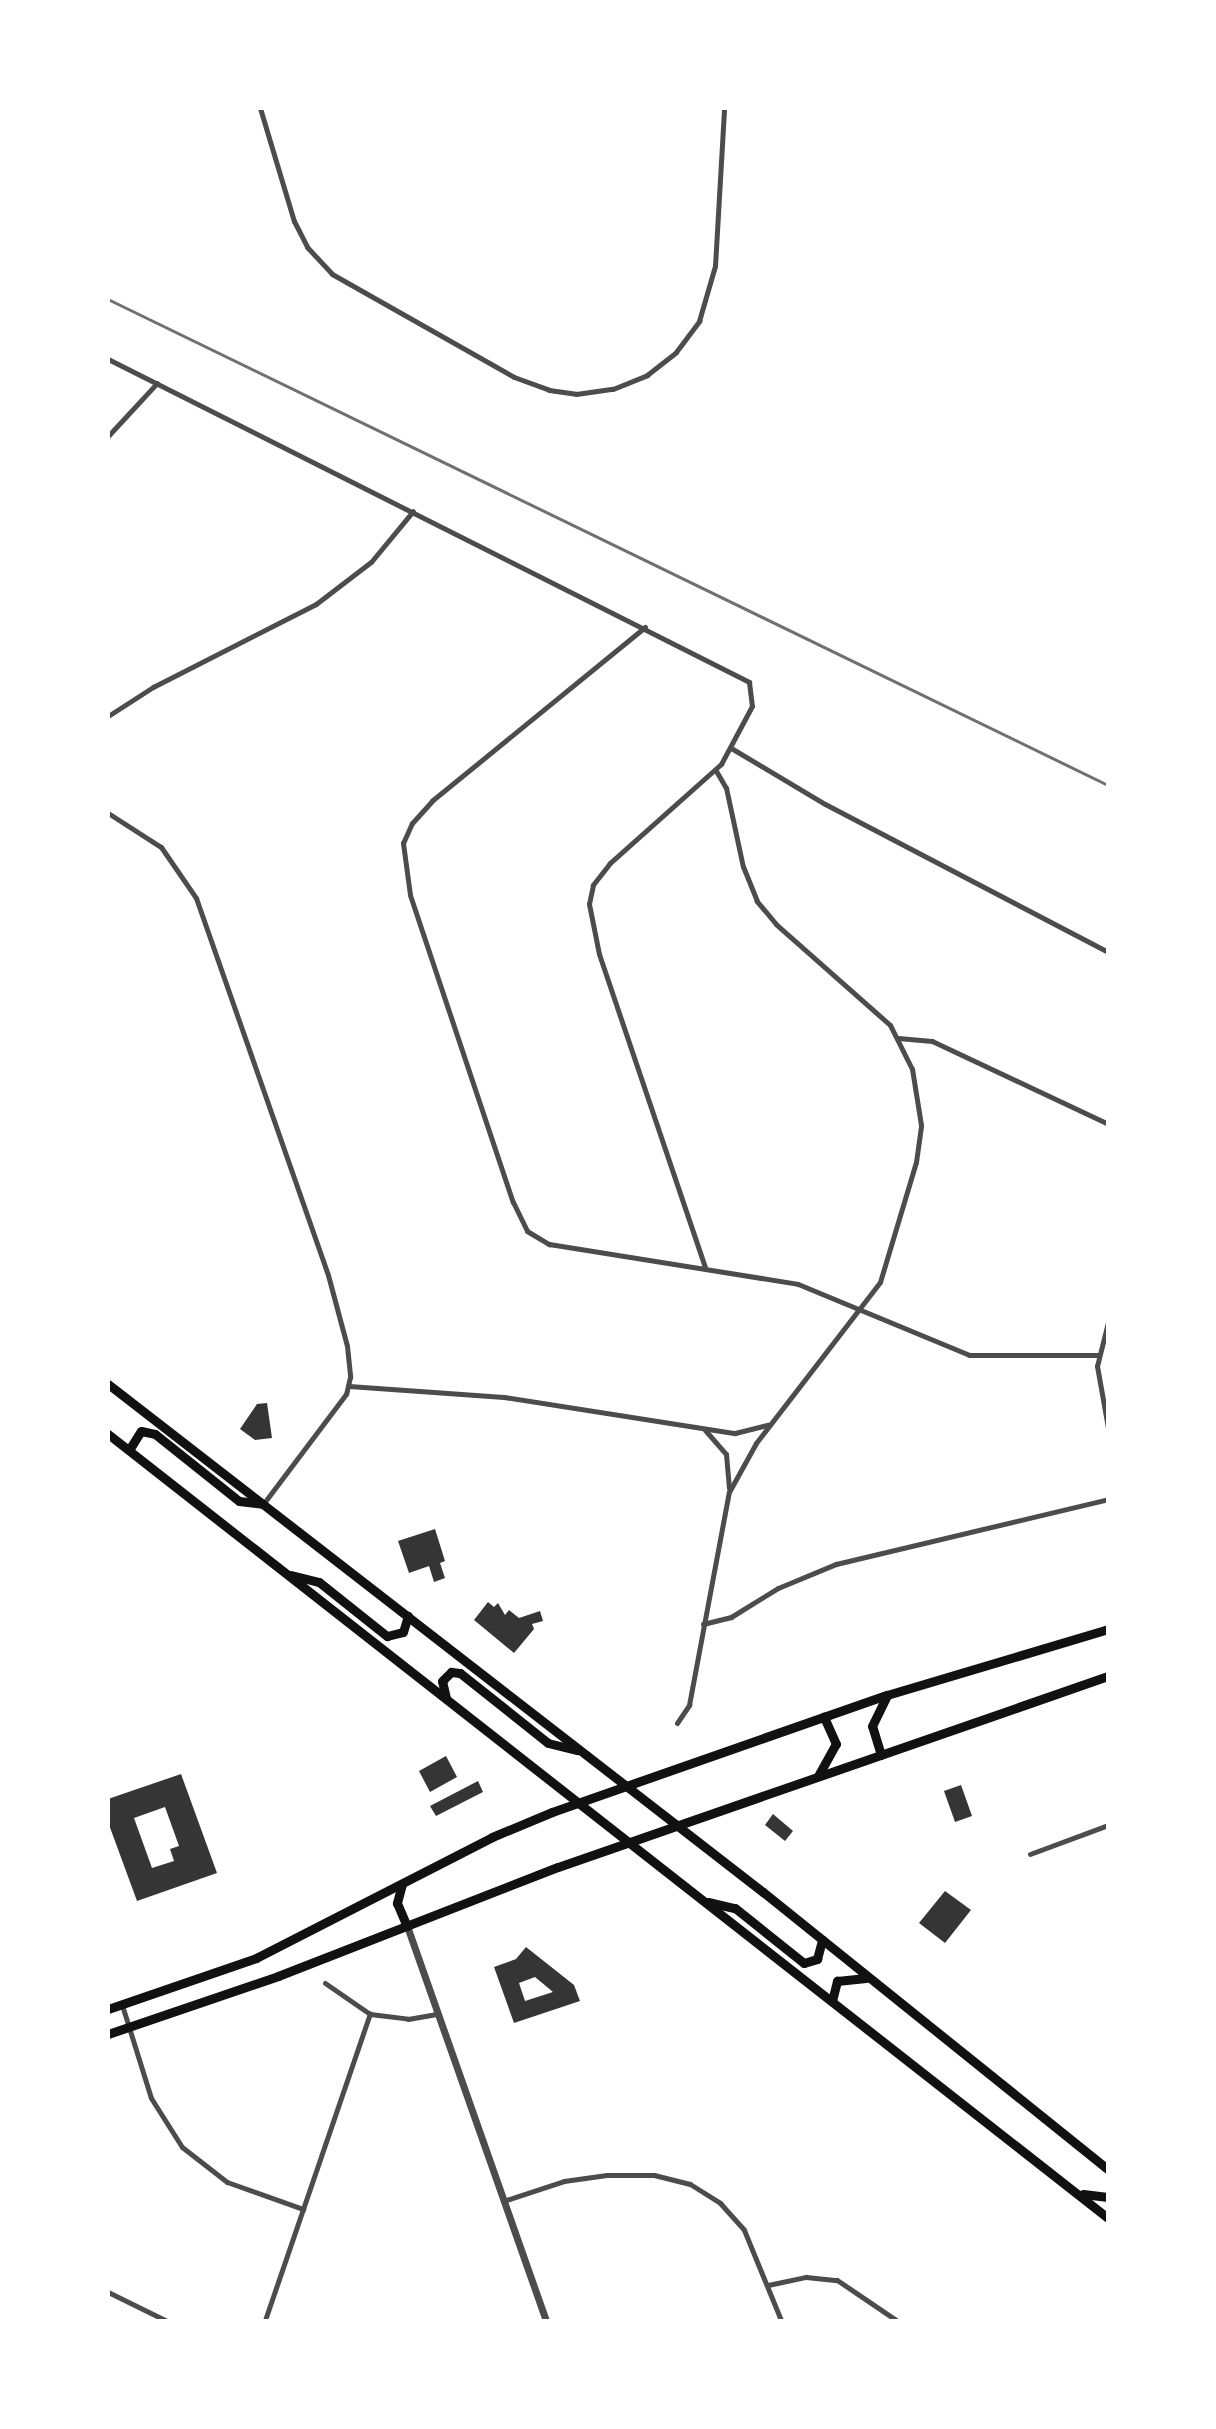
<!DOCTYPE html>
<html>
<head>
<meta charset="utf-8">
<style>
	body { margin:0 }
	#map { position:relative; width:1216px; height:2429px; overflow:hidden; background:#fff; font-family:"Fira Sans Condensed",sans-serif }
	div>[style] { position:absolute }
	.building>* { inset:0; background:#353535 }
	.minor>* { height:5px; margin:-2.5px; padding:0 2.5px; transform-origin:2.5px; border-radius:2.5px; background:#4c4c4c }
	.tertiary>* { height:7px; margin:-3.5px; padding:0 3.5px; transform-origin:3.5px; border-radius:3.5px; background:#4c4c4c }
	.primary>* { height:9px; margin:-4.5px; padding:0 4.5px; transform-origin:4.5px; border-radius:4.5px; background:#111 }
	.trunk>* { height:9px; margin:-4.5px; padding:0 4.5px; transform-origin:4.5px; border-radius:4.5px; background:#111 }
	.rail>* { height:2.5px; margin:-1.25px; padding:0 1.25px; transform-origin:1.25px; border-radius:1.25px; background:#707070 }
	span { translate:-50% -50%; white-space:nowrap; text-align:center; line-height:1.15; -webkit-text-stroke:6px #fff; paint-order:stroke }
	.frame { position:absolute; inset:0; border:110px solid #fff; pointer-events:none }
</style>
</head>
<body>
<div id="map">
	<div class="building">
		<i style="clip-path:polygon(267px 1403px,272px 1438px,255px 1440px,240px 1429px,257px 1404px)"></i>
		<i style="clip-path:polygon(435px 1529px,445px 1561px,440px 1563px,445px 1578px,434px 1582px,429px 1566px,409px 1573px,398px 1541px)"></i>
		<i style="clip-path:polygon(488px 1602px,494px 1607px,498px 1603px,505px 1615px,509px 1610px,519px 1618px,540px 1611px,543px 1621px,532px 1624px,534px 1629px,514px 1653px,474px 1620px)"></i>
		<i style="clip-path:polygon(446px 1756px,457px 1777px,430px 1792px,419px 1771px)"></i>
		<i style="clip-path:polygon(evenodd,181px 1774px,217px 1873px,137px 1901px,108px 1822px,108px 1799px,181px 1774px,165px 1807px,179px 1846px,170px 1849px,174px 1861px,152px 1868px,134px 1818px,165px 1807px)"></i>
		<i style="clip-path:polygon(478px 1781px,483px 1792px,436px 1816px,430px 1806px)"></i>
		<i style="clip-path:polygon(961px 1785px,972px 1816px,955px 1822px,944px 1791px)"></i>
		<i style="clip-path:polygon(773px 1814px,793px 1831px,785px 1841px,765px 1825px)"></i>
		<i style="clip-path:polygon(945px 1891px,971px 1910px,945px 1943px,919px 1923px)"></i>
		<i style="clip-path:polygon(evenodd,526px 1947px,574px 1985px,580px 2001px,514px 2023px,494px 1967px,516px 1959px,526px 1947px,535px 1977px,553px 1992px,525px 2001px,519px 1983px,535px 1977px)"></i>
	</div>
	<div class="minor">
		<i style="left:260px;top:108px;width:118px;rotate:73.3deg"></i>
		<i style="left:294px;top:221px;width:29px;rotate:63deg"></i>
		<i style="left:307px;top:247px;width:37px;rotate:47deg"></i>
		<i style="left:332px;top:274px;width:209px;rotate:29.5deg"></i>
		<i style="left:514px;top:377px;width:37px;rotate:20deg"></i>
		<i style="left:549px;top:390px;width:27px;rotate:8deg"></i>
		<i style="left:576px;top:394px;width:37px;rotate:-8deg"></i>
		<i style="left:613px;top:389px;width:37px;rotate:-22deg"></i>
		<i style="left:647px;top:375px;width:37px;rotate:-38deg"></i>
		<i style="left:676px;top:352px;width:39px;rotate:-53deg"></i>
		<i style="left:699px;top:321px;width:57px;rotate:-73.8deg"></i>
		<i style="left:715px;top:266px;width:158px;rotate:-86.7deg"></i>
		<i style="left:108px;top:359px;width:718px;rotate:26.74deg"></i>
		<i style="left:749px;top:682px;width:24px;rotate:83deg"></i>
		<i style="left:752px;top:706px;width:66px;rotate:118.1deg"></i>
		<i style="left:721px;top:764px;width:149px;rotate:138.3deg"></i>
		<i style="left:610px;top:863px;width:28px;rotate:128deg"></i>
		<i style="left:593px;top:885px;width:19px;rotate:102deg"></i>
		<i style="left:589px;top:904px;width:51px;rotate:78.7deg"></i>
		<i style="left:599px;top:954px;width:330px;rotate:71.3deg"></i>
		<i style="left:108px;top:436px;width:72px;rotate:-47.2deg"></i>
		<i style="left:645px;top:627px;width:275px;rotate:140.8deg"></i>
		<i style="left:432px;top:801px;width:30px;rotate:132deg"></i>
		<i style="left:412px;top:823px;width:22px;rotate:114deg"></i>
		<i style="left:403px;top:843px;width:52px;rotate:82.3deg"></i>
		<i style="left:410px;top:895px;width:324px;rotate:71.5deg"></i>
		<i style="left:513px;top:1202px;width:32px;rotate:64deg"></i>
		<i style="left:527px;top:1231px;width:26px;rotate:31deg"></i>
		<i style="left:549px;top:1244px;width:252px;rotate:9.1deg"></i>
		<i style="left:798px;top:1284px;width:185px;rotate:22.5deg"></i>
		<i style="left:969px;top:1355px;width:129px"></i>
		<i style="left:108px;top:716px;width:54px;rotate:-32.8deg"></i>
		<i style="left:153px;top:687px;width:183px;rotate:-27deg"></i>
		<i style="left:316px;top:604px;width:69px;rotate:-37.4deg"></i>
		<i style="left:371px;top:562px;width:66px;rotate:-50.5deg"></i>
		<i style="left:731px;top:748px;width:109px;rotate:30.8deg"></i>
		<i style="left:825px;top:804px;width:319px;rotate:27.6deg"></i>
		<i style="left:108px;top:813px;width:63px;rotate:32.7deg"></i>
		<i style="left:161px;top:847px;width:62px;rotate:55.5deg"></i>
		<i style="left:196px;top:898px;width:399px;rotate:70.7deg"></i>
		<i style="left:328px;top:1275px;width:73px;rotate:75deg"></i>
		<i style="left:347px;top:1346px;width:31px;rotate:84deg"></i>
		<i style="left:350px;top:1377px;width:17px;rotate:103deg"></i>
		<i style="left:346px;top:1394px;width:138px;rotate:127deg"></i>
		<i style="left:898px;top:1038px;width:34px;rotate:5deg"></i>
		<i style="left:932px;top:1041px;width:195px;rotate:25.2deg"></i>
		<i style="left:1108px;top:1322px;width:45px;rotate:104deg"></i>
		<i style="left:1097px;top:1366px;width:63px;rotate:79.9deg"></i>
		<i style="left:349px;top:1386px;width:155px;rotate:4.1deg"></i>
		<i style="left:504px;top:1397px;width:234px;rotate:8.9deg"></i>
		<i style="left:735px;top:1433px;width:34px;rotate:-14deg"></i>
		<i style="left:705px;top:1430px;width:32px;rotate:49deg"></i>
		<i style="left:726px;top:1454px;width:34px;rotate:85deg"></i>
		<i style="left:703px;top:1624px;width:29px;rotate:-14deg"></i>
		<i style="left:731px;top:1617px;width:55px;rotate:-31.7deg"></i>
		<i style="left:778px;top:1588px;width:63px;rotate:-22.5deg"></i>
		<i style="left:836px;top:1564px;width:280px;rotate:-13.4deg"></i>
		<i style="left:677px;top:1723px;width:22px;rotate:-56deg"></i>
		<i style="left:689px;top:1705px;width:217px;rotate:-79.4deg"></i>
		<i style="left:729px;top:1492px;width:56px;rotate:-61.1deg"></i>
		<i style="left:756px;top:1443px;width:203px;rotate:-52.4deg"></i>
		<i style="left:880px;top:1282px;width:125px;rotate:-73.3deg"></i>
		<i style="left:916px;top:1162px;width:37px;rotate:-82deg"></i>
		<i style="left:921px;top:1125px;width:57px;rotate:-99.1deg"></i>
		<i style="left:912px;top:1069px;width:49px;rotate:-116.6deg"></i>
		<i style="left:890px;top:1025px;width:152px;rotate:-138.5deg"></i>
		<i style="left:776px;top:924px;width:30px;rotate:-130deg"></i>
		<i style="left:757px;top:901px;width:37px;rotate:-112deg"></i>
		<i style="left:743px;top:867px;width:81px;rotate:-102.1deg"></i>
		<i style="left:726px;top:788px;width:20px;rotate:-120deg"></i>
		<i style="left:1030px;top:1854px;width:83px;rotate:-20.4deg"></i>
		<i style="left:325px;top:1983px;width:55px;rotate:34.6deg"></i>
		<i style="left:370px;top:2014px;width:38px;rotate:7deg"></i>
		<i style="left:408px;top:2019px;width:29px;rotate:-10deg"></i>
		<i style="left:122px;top:2005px;width:97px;rotate:72.7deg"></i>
		<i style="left:151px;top:2098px;width:58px;rotate:57.7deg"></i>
		<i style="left:182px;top:2147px;width:57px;rotate:37.9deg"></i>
		<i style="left:227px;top:2182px;width:81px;rotate:19.6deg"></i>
		<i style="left:503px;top:2201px;width:64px;rotate:-18.2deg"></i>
		<i style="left:564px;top:2181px;width:43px;rotate:-7.9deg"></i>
		<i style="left:607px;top:2175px;width:47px"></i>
		<i style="left:654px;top:2175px;width:37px;rotate:14deg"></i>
		<i style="left:690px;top:2184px;width:36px;rotate:32deg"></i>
		<i style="left:720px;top:2203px;width:36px;rotate:48deg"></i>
		<i style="left:744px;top:2230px;width:97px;rotate:67.7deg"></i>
		<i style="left:768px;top:2285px;width:39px;rotate:-12deg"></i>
		<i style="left:806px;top:2277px;width:31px;rotate:6deg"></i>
		<i style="left:837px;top:2280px;width:71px;rotate:34.1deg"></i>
		<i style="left:108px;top:2292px;width:64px;rotate:26.2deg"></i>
		<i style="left:265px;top:2320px;width:324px;rotate:-71.1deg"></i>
	</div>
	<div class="tertiary">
		<i style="left:407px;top:1926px;width:418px;rotate:70.6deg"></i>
	</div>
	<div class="primary">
		<i style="left:108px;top:1384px;width:829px;rotate:37.8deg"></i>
		<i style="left:763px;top:1892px;width:442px;rotate:38.8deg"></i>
		<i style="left:108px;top:1434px;width:1271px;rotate:38.1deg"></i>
		<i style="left:129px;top:1450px;width:22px;rotate:-58deg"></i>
		<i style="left:141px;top:1431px;width:14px;rotate:12deg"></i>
		<i style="left:155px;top:1434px;width:107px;rotate:38.6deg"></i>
		<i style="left:239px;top:1501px;width:23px;rotate:7deg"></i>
		<i style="left:291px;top:1575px;width:29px;rotate:14deg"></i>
		<i style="left:319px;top:1582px;width:87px;rotate:38.5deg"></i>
		<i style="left:387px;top:1636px;width:16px;rotate:-14deg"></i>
		<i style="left:403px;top:1632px;width:17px;rotate:-73deg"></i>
		<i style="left:446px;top:1698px;width:17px;rotate:-103deg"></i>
		<i style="left:442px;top:1681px;width:13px;rotate:-45deg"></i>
		<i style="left:451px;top:1672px;width:9px;rotate:6deg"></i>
		<i style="left:460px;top:1673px;width:112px;rotate:38.5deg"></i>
		<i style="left:548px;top:1743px;width:30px;rotate:14deg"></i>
		<i style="left:708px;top:1902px;width:28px;rotate:13deg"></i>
		<i style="left:735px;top:1908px;width:88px;rotate:38.6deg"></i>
		<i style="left:804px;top:1963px;width:14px;rotate:-17deg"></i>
		<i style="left:817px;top:1959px;width:20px;rotate:-75deg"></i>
		<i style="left:832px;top:2001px;width:21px;rotate:-76deg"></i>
		<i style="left:837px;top:1981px;width:29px;rotate:-6deg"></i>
		<i style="left:1083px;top:2194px;width:25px;rotate:7deg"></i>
	</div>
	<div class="trunk">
		<i style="left:881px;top:1755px;width:30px;rotate:-107deg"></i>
		<i style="left:872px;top:1726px;width:34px;rotate:-64deg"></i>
		<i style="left:818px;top:1776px;width:37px;rotate:-61deg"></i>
		<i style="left:836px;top:1744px;width:30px;rotate:-114deg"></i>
		<i style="left:402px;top:1884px;width:20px;rotate:105deg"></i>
		<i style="left:397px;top:1903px;width:25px;rotate:67deg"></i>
		<i style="left:108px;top:2009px;width:157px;rotate:-19deg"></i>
		<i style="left:256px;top:1958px;width:265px;rotate:-27.1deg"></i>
		<i style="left:492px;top:1837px;width:65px;rotate:-22.6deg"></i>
		<i style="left:552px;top:1812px;width:355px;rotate:-19.3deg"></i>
		<i style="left:887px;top:1695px;width:231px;rotate:-16.6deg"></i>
		<i style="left:108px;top:2034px;width:180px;rotate:-18.8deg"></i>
		<i style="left:278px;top:1976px;width:300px;rotate:-21.3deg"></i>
		<i style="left:558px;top:1867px;width:582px;rotate:-19.15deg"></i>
	</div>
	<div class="rail">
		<i style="left:108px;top:299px;width:1112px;rotate:25.92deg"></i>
	</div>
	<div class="frame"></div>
</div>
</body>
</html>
